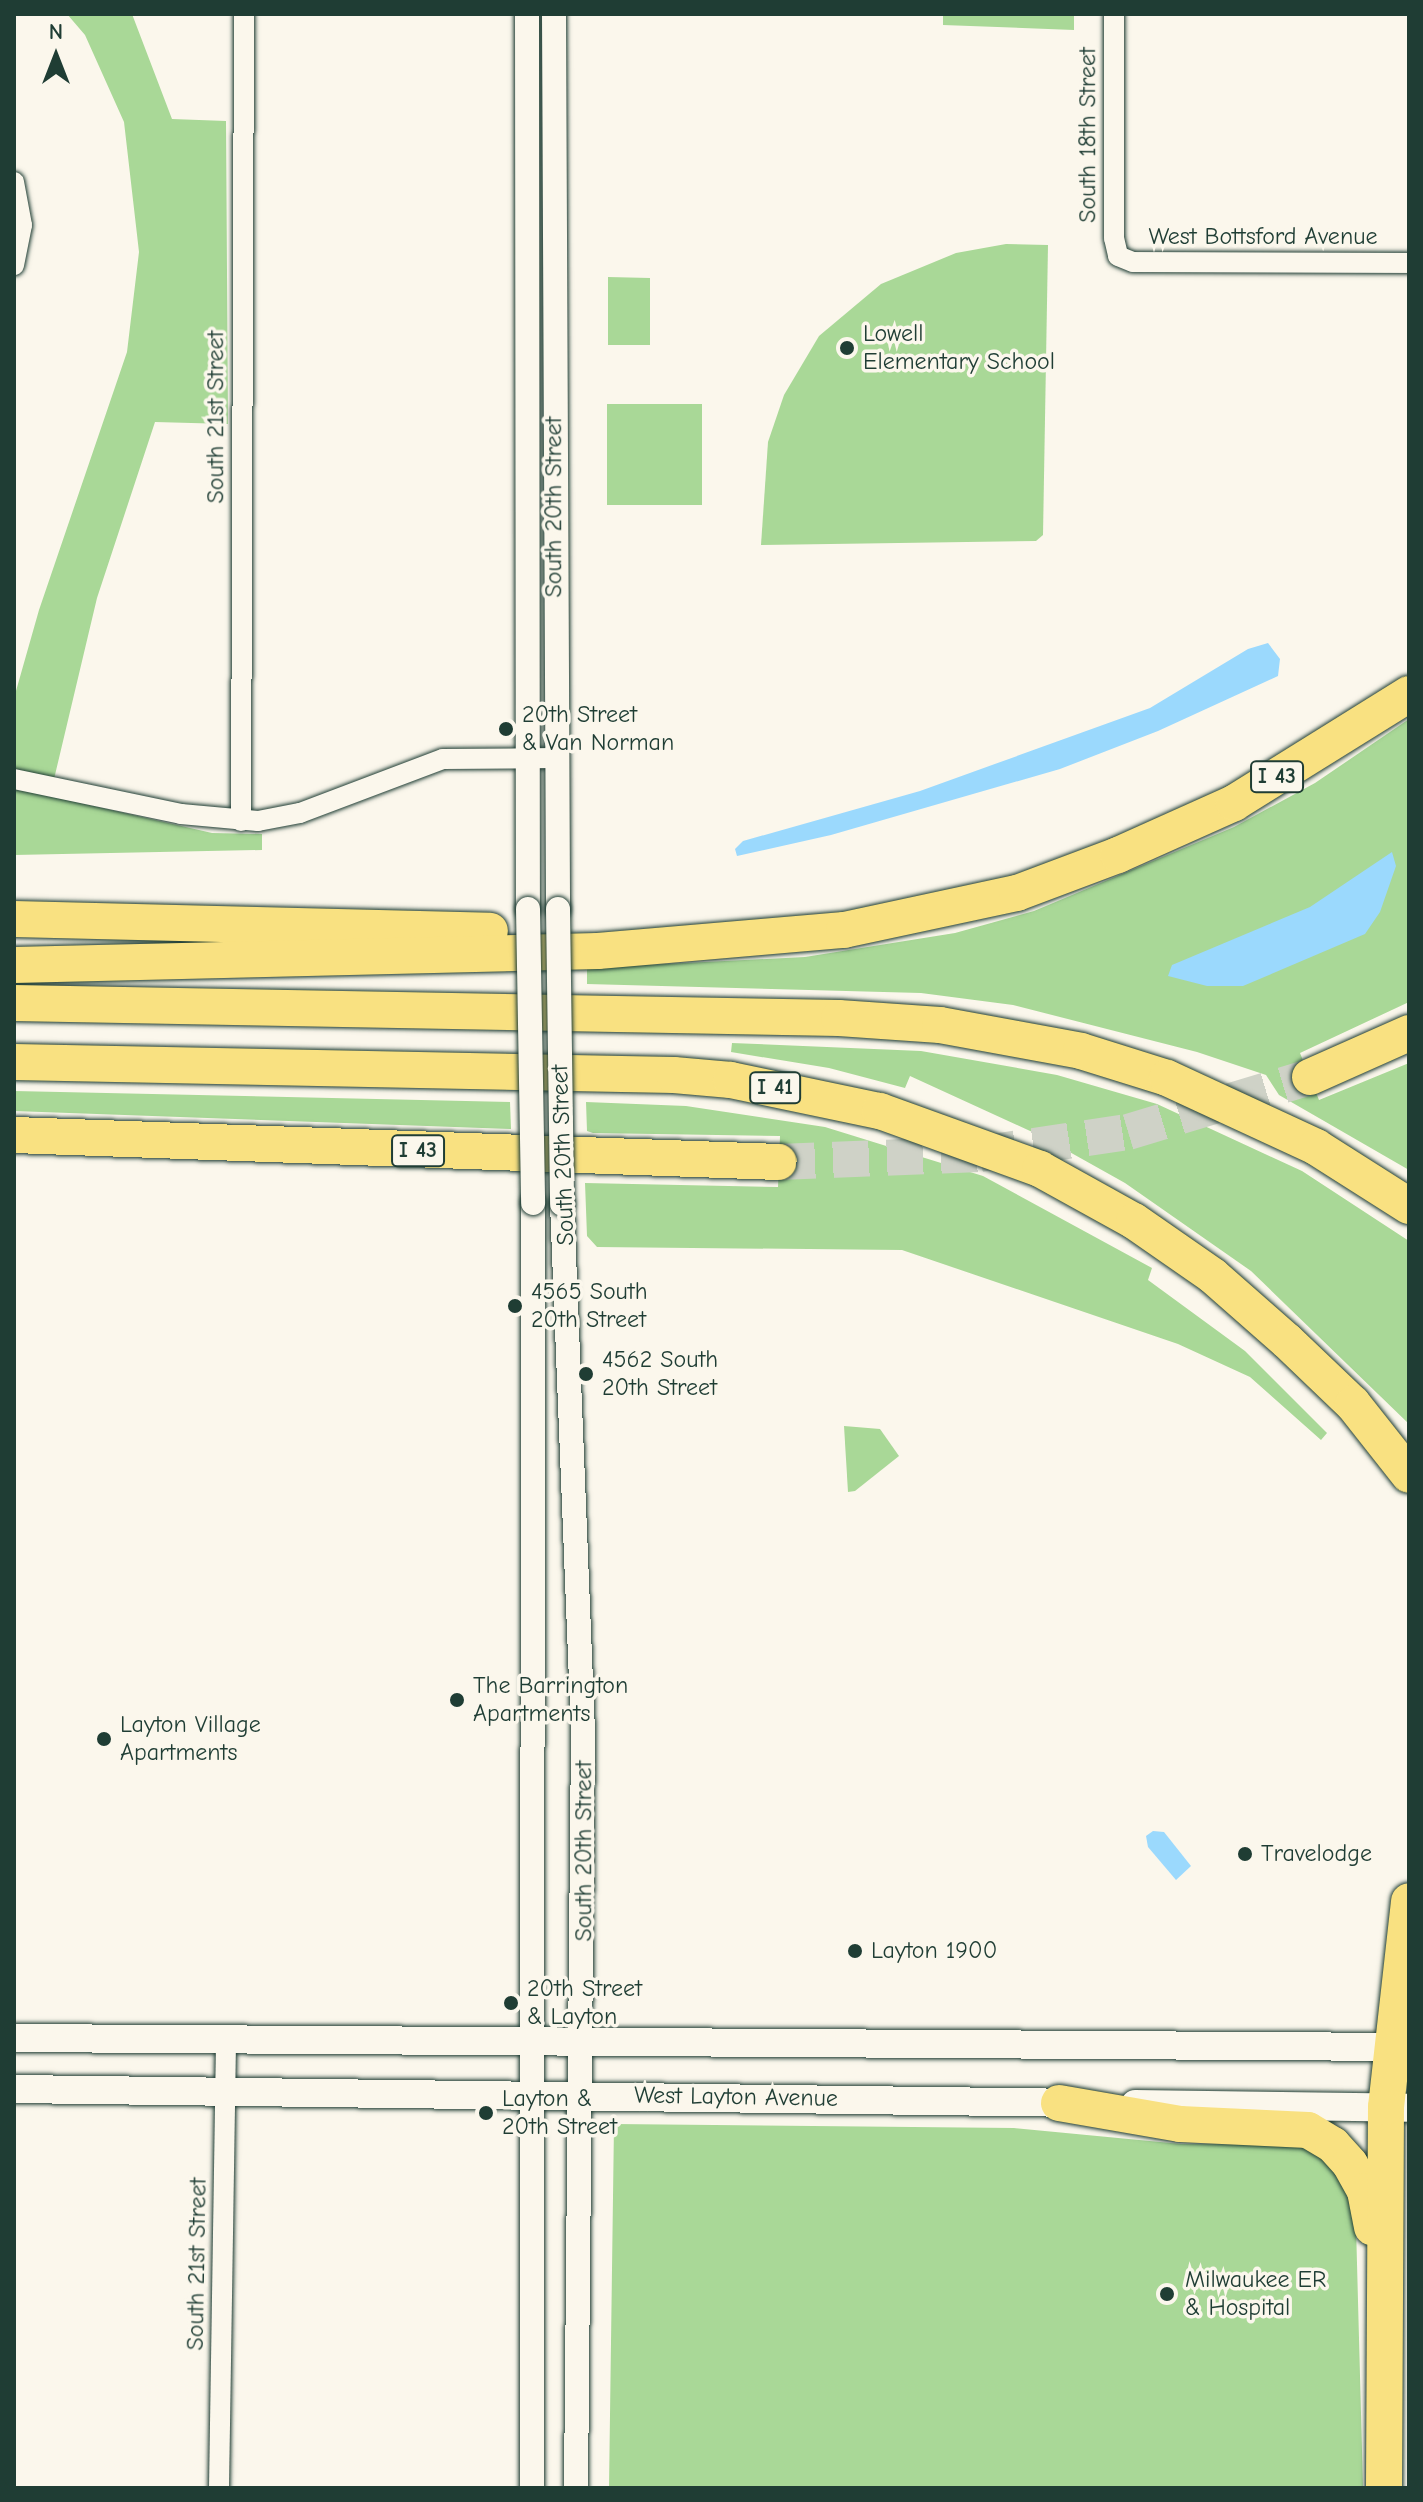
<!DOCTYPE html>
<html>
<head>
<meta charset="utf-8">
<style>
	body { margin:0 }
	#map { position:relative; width:1423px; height:2502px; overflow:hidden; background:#fbf7ec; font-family:"Comic Neue",sans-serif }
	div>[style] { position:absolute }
	.green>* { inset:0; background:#a9d897 }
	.water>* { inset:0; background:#9bd9fd }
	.motorway-tunnel>* { height:36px; margin-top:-18px; transform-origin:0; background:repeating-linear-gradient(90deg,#cfd2c7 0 36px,transparent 0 54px) }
	.roads { filter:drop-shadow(0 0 2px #1f3d34) drop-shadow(0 0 2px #1f3d34) }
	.minor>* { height:20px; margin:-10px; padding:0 10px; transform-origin:10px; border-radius:10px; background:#fbf7ec }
	.tertiary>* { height:24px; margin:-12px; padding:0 12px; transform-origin:12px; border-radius:12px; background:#fbf7ec }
	.secondary>* { height:28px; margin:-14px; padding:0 14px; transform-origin:14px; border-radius:14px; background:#fbf7ec }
	.motorway>* { height:36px; margin:-18px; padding:0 18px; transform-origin:18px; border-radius:18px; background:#f9e181 }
	.bridges { filter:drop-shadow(0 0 2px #1f3d34) drop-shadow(0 0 2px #1f3d34) }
	.tertiary-bridge>* { height:24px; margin:-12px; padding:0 12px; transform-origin:12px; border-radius:12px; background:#fbf7ec }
	.dots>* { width:22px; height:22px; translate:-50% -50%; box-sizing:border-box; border:4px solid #fbf7ec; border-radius:50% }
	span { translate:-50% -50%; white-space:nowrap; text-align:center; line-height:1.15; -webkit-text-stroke:7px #fbf7ec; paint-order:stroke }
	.shield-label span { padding:2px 6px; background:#fbf7ec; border:2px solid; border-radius:6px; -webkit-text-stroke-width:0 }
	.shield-label { font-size:22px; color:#1f3d34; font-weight:700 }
	.street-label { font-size:24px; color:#1f3d34 }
	.poi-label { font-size:24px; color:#1f3d34 }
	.left { translate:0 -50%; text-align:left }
	.frame { position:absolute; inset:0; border:16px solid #1f3d34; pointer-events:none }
	.north { position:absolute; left:16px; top:16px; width:80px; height:80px; -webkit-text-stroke:6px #fbf7ec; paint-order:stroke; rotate:0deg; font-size:22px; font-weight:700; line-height:32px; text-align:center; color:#1f3d34 }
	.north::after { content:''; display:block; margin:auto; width:28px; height:36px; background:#1f3d34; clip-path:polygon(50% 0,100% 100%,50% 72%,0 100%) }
</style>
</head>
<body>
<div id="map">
	<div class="green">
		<i style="clip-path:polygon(67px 14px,132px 14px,172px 119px,226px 121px,228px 424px,155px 422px,97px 598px,50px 796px,212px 833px,262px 834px,262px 850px,14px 855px,14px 698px,39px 610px,127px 352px,139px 252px,124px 122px,85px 35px)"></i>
		<i style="clip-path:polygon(943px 14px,1074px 14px,1074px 30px,943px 25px)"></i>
		<i style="clip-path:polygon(1006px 244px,1048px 245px,1043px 535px,1036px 541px,761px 545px,768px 442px,784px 395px,819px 336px,881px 284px,956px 253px)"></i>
		<i style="clip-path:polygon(608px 277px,650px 278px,650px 345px,608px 345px)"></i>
		<i style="clip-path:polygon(607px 404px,702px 404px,702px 505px,607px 505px)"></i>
		<i style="clip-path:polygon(1409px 719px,1409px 1002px,1300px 1053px,1319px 1100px,1409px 1063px,1409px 1170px,1279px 1095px,1266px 1075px,1197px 1052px,1013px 1005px,921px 993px,587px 984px,587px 968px,805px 957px,955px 933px,1034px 911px,1234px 827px,1315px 783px)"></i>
		<i style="clip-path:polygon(732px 1043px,921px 1051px,1057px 1075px,1157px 1104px,1302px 1171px,1409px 1241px,1409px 1424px,1251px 1271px,1125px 1183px,1041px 1136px,910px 1076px,905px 1088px,829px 1068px,731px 1052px)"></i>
		<i style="clip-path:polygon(14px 1091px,510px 1102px,511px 1129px,14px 1111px)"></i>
		<i style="clip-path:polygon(586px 1102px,686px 1106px,825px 1127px,983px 1176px,1152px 1268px,1148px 1280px,1245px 1351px,1327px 1433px,1321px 1440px,1250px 1377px,1178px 1344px,902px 1250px,597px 1247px,587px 1236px,585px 1183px,778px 1187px,780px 1136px,593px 1133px,587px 1131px)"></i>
		<i style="clip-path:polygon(844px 1426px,880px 1429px,899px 1456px,855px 1491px,848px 1492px)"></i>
		<i style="clip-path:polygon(614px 2124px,1014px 2128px,1181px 2144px,1306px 2145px,1349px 2178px,1356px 2226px,1363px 2488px,609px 2488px)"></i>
	</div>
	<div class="water">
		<i style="clip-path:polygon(1268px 643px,1280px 659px,1278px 676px,1158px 731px,1060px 769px,831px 835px,737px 856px,735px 849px,743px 841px,920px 791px,1150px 708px,1248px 649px)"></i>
		<i style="clip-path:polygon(1392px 852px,1396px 866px,1380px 912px,1365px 934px,1243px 986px,1207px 986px,1168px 976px,1172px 965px,1310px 907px)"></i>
		<i style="clip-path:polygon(1153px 1831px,1164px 1832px,1191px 1866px,1176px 1880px,1148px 1847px,1146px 1836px)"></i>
	</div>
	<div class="motorway-tunnel">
		<i style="left:779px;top:1162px;width:201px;rotate:-2.3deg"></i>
		<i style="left:980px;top:1154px;width:150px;rotate:-8.5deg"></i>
		<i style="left:1128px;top:1132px;width:190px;rotate:-16.8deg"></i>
	</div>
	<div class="roads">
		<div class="minor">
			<i style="left:1114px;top:14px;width:224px;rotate:90deg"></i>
			<i style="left:1114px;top:238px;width:18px;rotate:77deg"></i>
			<i style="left:1118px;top:256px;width:16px;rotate:22deg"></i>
			<i style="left:1133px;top:262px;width:276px;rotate:0.2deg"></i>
			<i style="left:14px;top:182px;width:44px;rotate:79.5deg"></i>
			<i style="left:22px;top:225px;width:41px;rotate:101.3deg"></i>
			<i style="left:14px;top:779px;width:171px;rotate:11.8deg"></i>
			<i style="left:181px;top:814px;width:77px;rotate:5.2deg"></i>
			<i style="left:258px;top:821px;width:43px;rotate:-10.8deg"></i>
			<i style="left:300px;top:813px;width:153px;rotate:-20.7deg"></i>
			<i style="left:443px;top:759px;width:111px;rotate:-0.5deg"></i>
			<i style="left:241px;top:821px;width:807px;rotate:-89.79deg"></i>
			<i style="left:219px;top:2488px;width:447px;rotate:-89.1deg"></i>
		</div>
		<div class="tertiary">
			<i style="left:527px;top:14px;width:895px;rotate:89.94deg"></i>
			<i style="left:554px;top:14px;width:895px;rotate:89.74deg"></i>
			<i style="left:562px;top:1204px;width:528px;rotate:87.72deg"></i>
			<i style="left:583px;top:1732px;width:756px;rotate:90.53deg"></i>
			<i style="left:532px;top:2488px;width:1285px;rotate:-89.96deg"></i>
		</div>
		<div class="secondary">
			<i style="left:14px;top:2038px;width:1395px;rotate:0.37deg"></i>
			<i style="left:14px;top:2089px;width:1063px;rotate:0.75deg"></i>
			<i style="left:1135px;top:2104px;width:274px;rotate:0.8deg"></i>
		</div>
		<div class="motorway">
			<i style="left:14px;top:919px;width:476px;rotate:1.4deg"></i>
			<i style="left:14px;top:965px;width:584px;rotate:-1.37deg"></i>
			<i style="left:598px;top:951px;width:247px;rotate:-4.9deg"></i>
			<i style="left:844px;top:930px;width:177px;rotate:-12.1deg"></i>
			<i style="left:1017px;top:893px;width:108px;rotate:-20.6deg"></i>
			<i style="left:1118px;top:855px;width:127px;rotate:-24.1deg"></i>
			<i style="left:1234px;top:803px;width:206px;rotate:-31.9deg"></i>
			<i style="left:14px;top:1003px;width:825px;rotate:1.04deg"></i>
			<i style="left:839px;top:1018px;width:101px;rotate:4deg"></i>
			<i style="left:940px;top:1025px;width:143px;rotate:10.4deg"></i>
			<i style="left:1081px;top:1051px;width:90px;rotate:17.4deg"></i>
			<i style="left:1167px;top:1078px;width:164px;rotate:24.8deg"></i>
			<i style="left:1316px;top:1147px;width:110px;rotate:32.4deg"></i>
			<i style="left:14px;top:1062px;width:660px;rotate:1.13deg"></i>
			<i style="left:674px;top:1075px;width:57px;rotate:5deg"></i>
			<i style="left:731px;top:1080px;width:152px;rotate:11.8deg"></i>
			<i style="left:880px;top:1111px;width:170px;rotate:19.9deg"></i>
			<i style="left:1040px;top:1169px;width:107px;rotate:29deg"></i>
			<i style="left:1134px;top:1221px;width:96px;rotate:34.8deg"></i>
			<i style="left:1213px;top:1276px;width:98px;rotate:41.3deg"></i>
			<i style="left:1287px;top:1341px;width:91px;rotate:43.7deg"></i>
			<i style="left:1353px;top:1404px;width:90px;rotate:51.7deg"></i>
			<i style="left:1310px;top:1077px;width:108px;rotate:-24deg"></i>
			<i style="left:14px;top:1135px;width:765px;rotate:2.02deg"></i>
			<i style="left:1059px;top:2103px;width:123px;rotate:9.8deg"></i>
			<i style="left:1180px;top:2124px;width:128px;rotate:2.7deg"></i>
			<i style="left:1308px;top:2130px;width:29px;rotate:31deg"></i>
			<i style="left:1333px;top:2145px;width:25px;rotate:48deg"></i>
			<i style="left:1350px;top:2164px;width:31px;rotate:61deg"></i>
			<i style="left:1365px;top:2191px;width:37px;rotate:79deg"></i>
			<i style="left:1384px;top:2488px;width:381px;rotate:-89.7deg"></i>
			<i style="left:1386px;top:2107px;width:207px;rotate:-83.6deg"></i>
		</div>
	</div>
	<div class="bridges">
		<div class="tertiary-bridge">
			<i style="left:528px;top:909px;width:294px;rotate:89deg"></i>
			<i style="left:558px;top:909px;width:295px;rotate:89.2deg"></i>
		</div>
	</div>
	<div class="dots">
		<i style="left:847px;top:348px;background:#1f3d34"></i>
		<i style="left:506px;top:729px;background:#1f3d34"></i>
		<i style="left:515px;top:1306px;background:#1f3d34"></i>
		<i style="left:586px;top:1374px;background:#1f3d34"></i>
		<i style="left:457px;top:1700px;background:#1f3d34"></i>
		<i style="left:104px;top:1739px;background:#1f3d34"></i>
		<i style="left:1245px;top:1854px;background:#1f3d34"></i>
		<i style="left:855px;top:1951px;background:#1f3d34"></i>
		<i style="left:511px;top:2003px;background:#1f3d34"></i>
		<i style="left:486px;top:2113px;background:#1f3d34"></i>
		<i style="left:1167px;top:2294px;background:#1f3d34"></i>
	</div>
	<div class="shield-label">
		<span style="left:1277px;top:777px">I 43</span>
		<span style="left:775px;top:1088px">I 41</span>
		<span style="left:418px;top:1151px">I 43</span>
	</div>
	<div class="street-label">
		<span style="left:1088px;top:135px;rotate:-90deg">South 18th Street</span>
		<span style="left:1263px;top:237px">West Bottsford Avenue</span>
		<span style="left:216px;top:417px;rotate:-90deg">South 21st Street</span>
		<span style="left:554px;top:507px;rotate:-90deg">South 20th Street</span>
		<span style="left:563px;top:1155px;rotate:-92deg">South 20th Street</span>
		<span style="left:584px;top:1851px;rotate:-90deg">South 20th Street</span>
		<span style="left:736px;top:2097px;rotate:1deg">West Layton Avenue</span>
		<span style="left:197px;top:2264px;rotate:-89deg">South 21st Street</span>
	</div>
	<div class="poi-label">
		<span class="left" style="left:863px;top:348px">Lowell<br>Elementary School</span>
		<span class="left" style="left:522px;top:729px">20th Street<br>&amp; Van Norman</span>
		<span class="left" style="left:531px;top:1306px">4565 South<br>20th Street</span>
		<span class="left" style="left:602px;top:1374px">4562 South<br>20th Street</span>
		<span class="left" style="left:473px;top:1700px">The Barrington<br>Apartments</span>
		<span class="left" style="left:120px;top:1739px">Layton Village<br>Apartments</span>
		<span class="left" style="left:1261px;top:1854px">Travelodge</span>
		<span class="left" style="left:871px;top:1951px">Layton 1900</span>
		<span class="left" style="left:527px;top:2003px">20th Street<br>&amp; Layton</span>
		<span class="left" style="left:502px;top:2113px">Layton &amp;<br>20th Street</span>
		<span class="left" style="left:1185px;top:2294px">Milwaukee ER<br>&amp; Hospital</span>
	</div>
	<div class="frame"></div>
	<div class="north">N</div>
</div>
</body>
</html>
